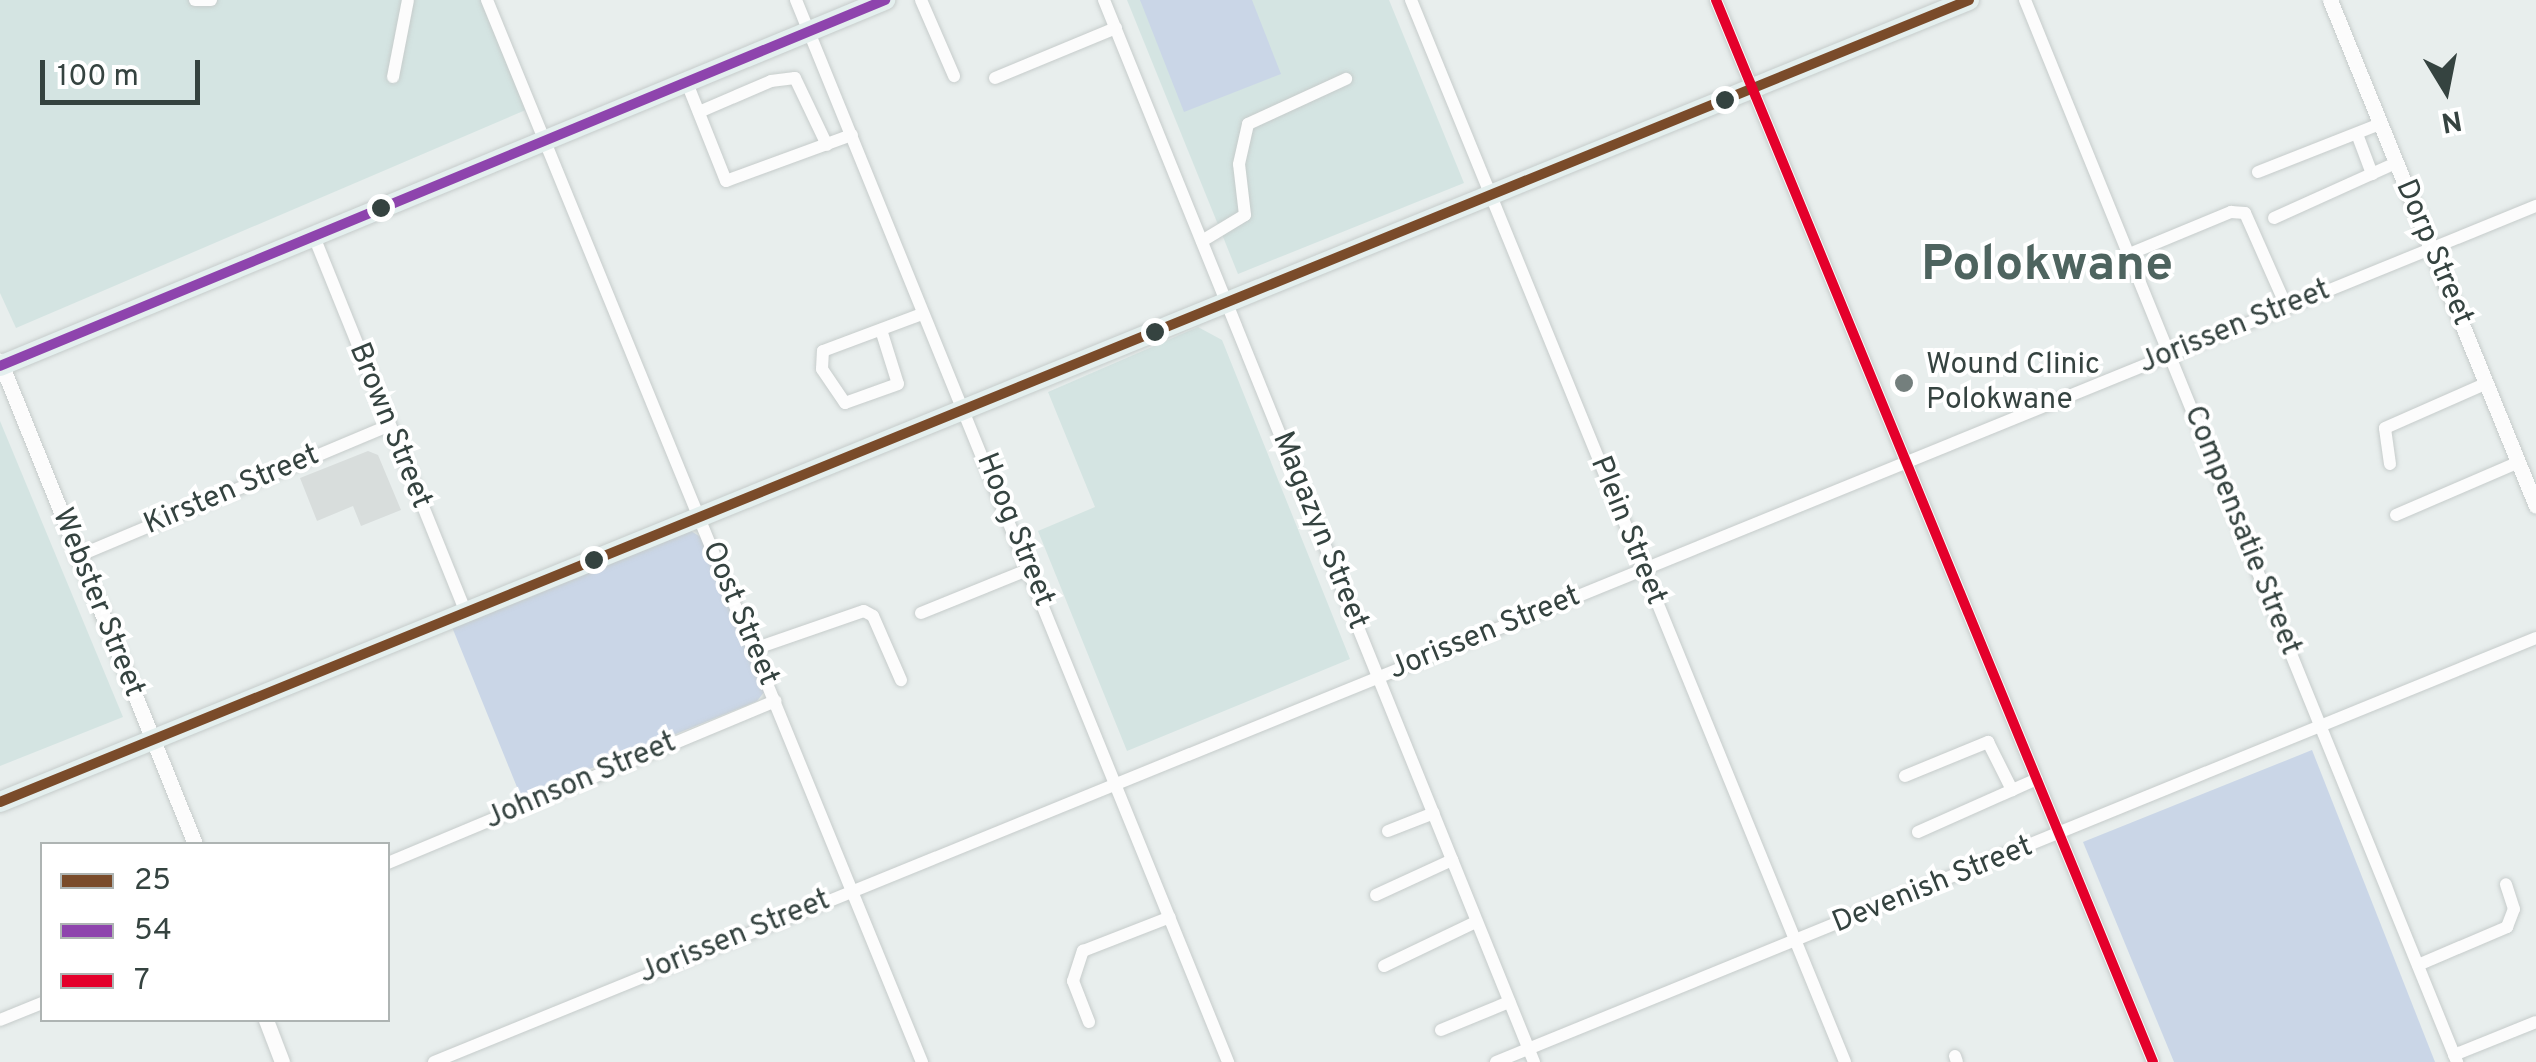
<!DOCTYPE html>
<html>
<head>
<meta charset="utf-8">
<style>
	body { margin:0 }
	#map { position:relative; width:2536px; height:1062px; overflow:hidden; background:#e8eeed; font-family:Overpass,sans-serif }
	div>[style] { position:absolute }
	.education>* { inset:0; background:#d4e4e2 }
	.green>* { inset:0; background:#cad6e7 }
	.parking>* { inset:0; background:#d8dddc }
	.roads { filter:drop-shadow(0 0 2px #c6cccb) drop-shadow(0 0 2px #c6cccb) }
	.minor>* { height:12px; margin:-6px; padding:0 6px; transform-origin:6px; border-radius:6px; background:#fcfcfc }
	.tertiary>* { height:15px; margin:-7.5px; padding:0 7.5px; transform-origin:7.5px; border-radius:7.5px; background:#fcfcfc }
	.primary>* { height:20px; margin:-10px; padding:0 10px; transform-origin:10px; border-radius:10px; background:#e4efee }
	.bus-1>* { height:10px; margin:-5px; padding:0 5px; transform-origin:5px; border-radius:5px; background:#7a4b2a }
	.bus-2>* { height:10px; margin:-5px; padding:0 5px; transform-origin:5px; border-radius:5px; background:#8e44ad }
	.bus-3>* { height:10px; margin:-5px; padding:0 5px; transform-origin:5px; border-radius:5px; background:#e4002b }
	.dots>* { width:28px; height:28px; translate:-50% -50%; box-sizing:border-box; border:5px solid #fff; border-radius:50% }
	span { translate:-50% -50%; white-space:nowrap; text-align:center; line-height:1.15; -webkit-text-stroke:8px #fff; paint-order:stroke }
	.street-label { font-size:30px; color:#354340 }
	.poi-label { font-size:30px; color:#354340 }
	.left { translate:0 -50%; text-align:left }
	.town-label { font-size:50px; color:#4e645f; font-weight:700 }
	.legend { position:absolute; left:40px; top:842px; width:350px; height:180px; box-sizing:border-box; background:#fff; border:2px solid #aeb4b3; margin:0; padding:12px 18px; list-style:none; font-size:30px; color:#354340 }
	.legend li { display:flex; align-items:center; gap:20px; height:50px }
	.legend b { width:50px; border:2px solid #aeb4b3 }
	.north { position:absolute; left:2396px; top:40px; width:100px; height:100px; -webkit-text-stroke:8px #fff; paint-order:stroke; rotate:170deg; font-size:28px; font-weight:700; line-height:40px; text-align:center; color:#354340 }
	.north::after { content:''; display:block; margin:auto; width:35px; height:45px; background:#354340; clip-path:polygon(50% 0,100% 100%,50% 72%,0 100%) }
	.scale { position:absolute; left:40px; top:60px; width:160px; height:45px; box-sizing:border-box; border:5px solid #354340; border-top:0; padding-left:12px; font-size:30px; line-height:35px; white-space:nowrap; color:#354340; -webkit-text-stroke:8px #fff; paint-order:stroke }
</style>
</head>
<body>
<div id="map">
	<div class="education">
		<i style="clip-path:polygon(0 0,483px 0,528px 109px,16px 328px,0 293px)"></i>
		<i style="clip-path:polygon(1127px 0,1389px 0,1464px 183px,1238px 274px)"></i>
		<i style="clip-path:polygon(1198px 327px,1222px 340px,1350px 659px,1127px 751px,1038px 531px,1095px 507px,1048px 392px)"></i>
		<i style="clip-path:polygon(0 421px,123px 717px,0 766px)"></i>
	</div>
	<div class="green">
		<i style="clip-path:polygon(1140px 0,1252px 0,1281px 74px,1184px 112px)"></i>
		<i style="clip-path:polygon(691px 531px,704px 539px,765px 691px,757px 701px,521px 797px,452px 627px)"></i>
		<i style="clip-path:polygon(2312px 750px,2435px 1062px,2174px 1062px,2083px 842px)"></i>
	</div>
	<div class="parking">
		<i style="clip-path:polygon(368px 451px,378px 455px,401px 510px,361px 526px,353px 506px,317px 521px,300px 478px)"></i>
	</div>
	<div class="roads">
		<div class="minor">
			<i style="left:195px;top:0;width:16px"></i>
			<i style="left:487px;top:0;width:1148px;rotate:67.73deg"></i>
			<i style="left:796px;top:0;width:1147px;rotate:67.86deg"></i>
			<i style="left:921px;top:0;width:83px;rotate:66.5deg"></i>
			<i style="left:1104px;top:0;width:1146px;rotate:67.96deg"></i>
			<i style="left:1411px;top:0;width:1147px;rotate:67.77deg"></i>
			<i style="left:1716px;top:0;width:1148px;rotate:67.63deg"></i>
			<i style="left:2025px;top:0;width:1147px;rotate:67.86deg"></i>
			<i style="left:393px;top:77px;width:78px;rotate:-79deg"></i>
			<i style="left:995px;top:78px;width:131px;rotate:-22.5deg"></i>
			<i style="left:687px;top:83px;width:105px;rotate:68.3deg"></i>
			<i style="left:726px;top:181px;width:134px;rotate:-20.1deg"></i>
			<i style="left:699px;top:112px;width:78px;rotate:-23.3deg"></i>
			<i style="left:771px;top:81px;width:24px;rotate:-7deg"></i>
			<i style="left:795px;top:78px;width:74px;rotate:64.5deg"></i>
			<i style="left:2357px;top:134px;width:43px;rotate:69.4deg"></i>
			<i style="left:2258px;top:172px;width:131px;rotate:-21.5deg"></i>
			<i style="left:2274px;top:218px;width:134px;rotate:-24.3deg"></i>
			<i style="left:315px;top:239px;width:402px;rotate:68deg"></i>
			<i style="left:1202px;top:241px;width:50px;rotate:-31.2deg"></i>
			<i style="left:1245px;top:215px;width:51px;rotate:-96.7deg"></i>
			<i style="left:1239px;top:164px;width:41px;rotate:-77.3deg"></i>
			<i style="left:1248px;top:124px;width:108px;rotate:-24.7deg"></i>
			<i style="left:2127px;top:255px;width:113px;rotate:-22.5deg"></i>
			<i style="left:2231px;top:212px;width:14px;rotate:4deg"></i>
			<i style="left:2245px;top:213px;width:104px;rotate:66.1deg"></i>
			<i style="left:882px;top:333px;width:53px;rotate:72.6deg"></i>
			<i style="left:898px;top:384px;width:56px;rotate:160.3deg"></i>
			<i style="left:845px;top:403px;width:41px;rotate:-124.1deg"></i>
			<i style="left:822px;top:369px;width:18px;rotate:-87deg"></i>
			<i style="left:823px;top:351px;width:106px;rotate:-20.5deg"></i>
			<i style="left:2390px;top:464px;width:36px;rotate:-98deg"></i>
			<i style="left:2385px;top:428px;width:111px;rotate:-23.8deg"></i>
			<i style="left:2396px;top:515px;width:134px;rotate:-23.3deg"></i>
			<i style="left:76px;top:557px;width:338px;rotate:-22.8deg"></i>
			<i style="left:921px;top:613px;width:118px;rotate:-22deg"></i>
			<i style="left:754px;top:649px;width:116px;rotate:-19.1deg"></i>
			<i style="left:864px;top:611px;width:10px;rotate:29deg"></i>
			<i style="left:873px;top:616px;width:70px;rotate:66.4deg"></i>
			<i style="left:1905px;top:776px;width:90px;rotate:-22.3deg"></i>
			<i style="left:1988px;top:742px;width:54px;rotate:63.4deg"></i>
			<i style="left:1388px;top:831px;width:49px;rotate:-21.4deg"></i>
			<i style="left:1918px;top:832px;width:130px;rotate:-24deg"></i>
			<i style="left:388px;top:863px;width:420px;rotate:-22.7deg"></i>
			<i style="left:1376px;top:895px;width:84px;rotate:-24.7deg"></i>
			<i style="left:2418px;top:965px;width:97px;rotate:-23.1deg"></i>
			<i style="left:2507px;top:927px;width:19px;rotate:-69deg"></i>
			<i style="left:2514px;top:909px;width:26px;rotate:-108deg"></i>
			<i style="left:1384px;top:966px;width:102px;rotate:-25.6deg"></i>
			<i style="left:0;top:1020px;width:45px;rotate:-22deg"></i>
			<i style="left:1089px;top:1022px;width:44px;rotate:-111.3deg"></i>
			<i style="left:1073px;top:981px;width:32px;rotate:-72deg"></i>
			<i style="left:1083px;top:951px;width:93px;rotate:-21.3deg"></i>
			<i style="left:1441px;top:1030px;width:74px;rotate:-22.4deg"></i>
			<i style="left:2454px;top:1055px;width:88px;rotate:-21.9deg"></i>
			<i style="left:1955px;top:1056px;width:6px;rotate:72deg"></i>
			<i style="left:434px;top:1062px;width:2270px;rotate:-22.16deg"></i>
			<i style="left:1496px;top:1062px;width:1123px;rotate:-22.18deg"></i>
		</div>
		<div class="tertiary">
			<i style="left:2330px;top:0;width:546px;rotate:67.85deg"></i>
			<i style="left:0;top:361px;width:521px;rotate:68.01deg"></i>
			<i style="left:266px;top:1020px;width:45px;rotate:69.1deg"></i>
		</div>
		<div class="primary">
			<i style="left:0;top:366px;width:958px;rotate:-22.47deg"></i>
			<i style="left:0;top:802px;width:2126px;rotate:-22.16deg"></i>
		</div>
	</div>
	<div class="bus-1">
		<i style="left:0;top:802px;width:2126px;rotate:-22.16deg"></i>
	</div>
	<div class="bus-2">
		<i style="left:0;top:366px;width:958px;rotate:-22.47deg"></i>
	</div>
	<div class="bus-3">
		<i style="left:1716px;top:0;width:1148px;rotate:67.63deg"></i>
	</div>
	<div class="dots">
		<i style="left:1725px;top:100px;background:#354340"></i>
		<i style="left:381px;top:208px;background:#354340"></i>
		<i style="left:1155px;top:332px;background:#354340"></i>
		<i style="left:1904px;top:383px;background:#747f7d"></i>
		<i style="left:594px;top:560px;background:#354340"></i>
	</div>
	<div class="street-label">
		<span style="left:2433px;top:253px;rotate:67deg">Dorp Street</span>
		<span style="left:2235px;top:328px;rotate:-22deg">Jorissen Street</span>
		<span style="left:389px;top:426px;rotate:68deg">Brown Street</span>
		<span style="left:232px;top:491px;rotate:-23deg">Kirsten Street</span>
		<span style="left:1014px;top:530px;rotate:68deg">Hoog Street</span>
		<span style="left:1319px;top:531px;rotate:68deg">Magazyn Street</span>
		<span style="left:1627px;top:531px;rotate:68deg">Plein Street</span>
		<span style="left:2241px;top:531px;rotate:68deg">Compensatie Street</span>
		<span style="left:97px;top:603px;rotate:68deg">Webster Street</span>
		<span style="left:739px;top:614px;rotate:67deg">Oost Street</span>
		<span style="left:1485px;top:634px;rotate:-22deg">Jorissen Street</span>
		<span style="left:581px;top:782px;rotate:-23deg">Johnson Street</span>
		<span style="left:1933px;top:886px;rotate:-22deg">Devenish Street</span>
		<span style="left:735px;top:938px;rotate:-22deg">Jorissen Street</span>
	</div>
	<div class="poi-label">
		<span class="left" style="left:1926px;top:383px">Wound Clinic<br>Polokwane</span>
	</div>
	<div class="town-label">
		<span style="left:2047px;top:267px">Polokwane</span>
	</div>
	<ul class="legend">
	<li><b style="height:12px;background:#7a4b2a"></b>25</li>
	<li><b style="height:12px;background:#8e44ad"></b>54</li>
	<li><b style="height:12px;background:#e4002b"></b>7</li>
	</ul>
	<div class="north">N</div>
	<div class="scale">100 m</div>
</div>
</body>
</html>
